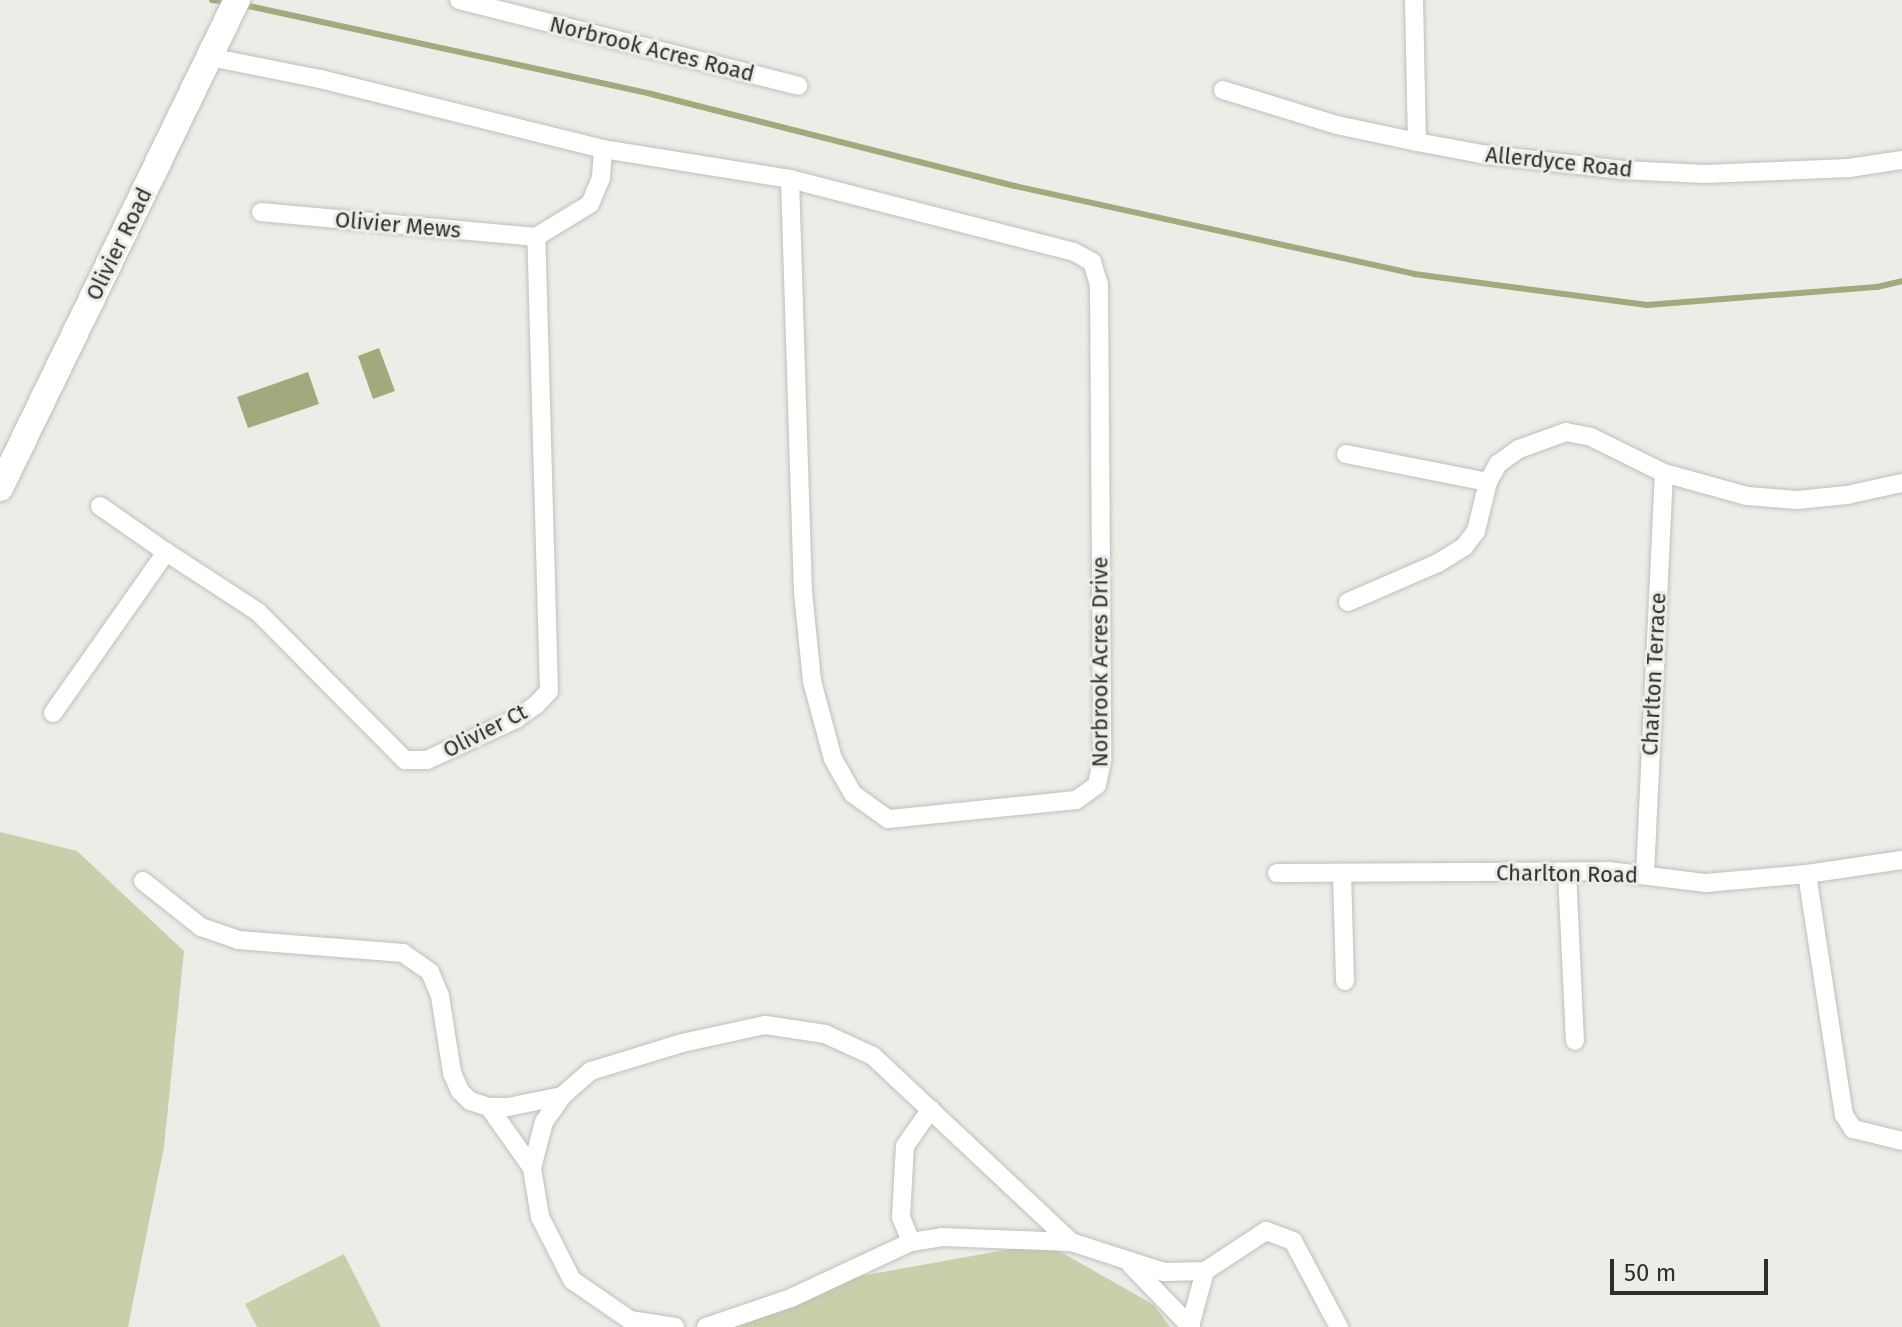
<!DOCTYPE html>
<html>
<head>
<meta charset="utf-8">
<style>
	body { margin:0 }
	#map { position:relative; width:1902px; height:1327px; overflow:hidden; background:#ecede7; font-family:"Fira Sans",sans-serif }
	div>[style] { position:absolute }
	.green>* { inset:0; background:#cbceaa }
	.water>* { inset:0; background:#a4a87d }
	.stream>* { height:6px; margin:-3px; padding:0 3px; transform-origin:3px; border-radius:3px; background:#a4a87d }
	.roads { filter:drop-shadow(0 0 2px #c0c0ba) drop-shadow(0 0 2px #c0c0ba) }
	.minor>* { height:18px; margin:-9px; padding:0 9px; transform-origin:9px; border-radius:9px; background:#fff }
	.secondary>* { height:26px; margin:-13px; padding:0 13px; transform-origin:13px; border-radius:13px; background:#fff }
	span { translate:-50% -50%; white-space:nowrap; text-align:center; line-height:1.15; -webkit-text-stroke:6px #ecede7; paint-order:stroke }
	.street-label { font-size:22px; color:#2e2f2c }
	.scale { position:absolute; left:1610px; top:1259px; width:158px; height:36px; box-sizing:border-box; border:4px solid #2e2f2c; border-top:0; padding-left:10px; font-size:24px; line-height:28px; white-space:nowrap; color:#2e2f2c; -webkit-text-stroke:6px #ecede7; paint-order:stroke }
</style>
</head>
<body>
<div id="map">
	<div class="green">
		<i style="clip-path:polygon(0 832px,77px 851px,184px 951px,164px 1147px,128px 1327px,0 1327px)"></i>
		<i style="clip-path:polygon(1045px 1243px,1154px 1305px,1170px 1327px,728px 1327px,821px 1283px)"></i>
		<i style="clip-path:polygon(344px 1254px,381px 1327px,257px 1327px,245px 1304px)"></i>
	</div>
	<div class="water">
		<i style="clip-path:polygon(379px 348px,395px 391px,373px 399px,358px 356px)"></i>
		<i style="clip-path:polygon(308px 372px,319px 404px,248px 428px,237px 397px)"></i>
	</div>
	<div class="stream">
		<i style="left:212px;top:0;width:17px;rotate:7deg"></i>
		<i style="left:244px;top:5px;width:417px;rotate:12.3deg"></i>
		<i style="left:651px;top:94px;width:375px;rotate:14.2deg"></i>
		<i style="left:1015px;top:186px;width:409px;rotate:12.4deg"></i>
		<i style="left:1414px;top:274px;width:235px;rotate:7.6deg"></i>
		<i style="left:1647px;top:305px;width:231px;rotate:-4.5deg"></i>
		<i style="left:1877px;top:287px;width:26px;rotate:-13deg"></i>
	</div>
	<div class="roads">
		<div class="minor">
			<i style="left:459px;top:0;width:350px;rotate:14.2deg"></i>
			<i style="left:1414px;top:0;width:142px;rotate:88.8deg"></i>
			<i style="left:210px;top:57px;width:112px;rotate:11.3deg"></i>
			<i style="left:320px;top:79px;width:292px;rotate:13.9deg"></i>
			<i style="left:603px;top:149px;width:189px;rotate:9.1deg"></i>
			<i style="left:790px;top:179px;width:293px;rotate:14.4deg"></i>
			<i style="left:1074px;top:252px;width:21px;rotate:29deg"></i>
			<i style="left:1092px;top:262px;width:24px;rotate:73deg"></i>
			<i style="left:1099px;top:285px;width:476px;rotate:89.6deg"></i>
			<i style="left:1102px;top:761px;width:25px;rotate:102deg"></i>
			<i style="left:1097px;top:785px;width:26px;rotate:144deg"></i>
			<i style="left:1076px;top:800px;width:189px;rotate:174.2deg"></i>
			<i style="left:888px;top:819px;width:43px;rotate:-144.5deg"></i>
			<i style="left:853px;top:794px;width:40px;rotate:-119.7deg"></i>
			<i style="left:833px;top:759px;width:81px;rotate:-105.1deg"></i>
			<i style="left:812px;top:681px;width:88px;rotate:-95.8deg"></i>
			<i style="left:803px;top:593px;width:414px;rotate:-91.8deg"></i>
			<i style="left:1223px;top:90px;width:119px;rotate:17.1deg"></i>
			<i style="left:1337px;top:125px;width:82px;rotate:12deg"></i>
			<i style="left:1417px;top:142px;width:65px;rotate:10.6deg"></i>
			<i style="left:1481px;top:154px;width:143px;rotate:6.4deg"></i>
			<i style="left:1623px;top:170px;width:82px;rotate:2.8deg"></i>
			<i style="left:1705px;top:174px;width:144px;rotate:-2.4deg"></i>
			<i style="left:1849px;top:168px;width:54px;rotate:-8.6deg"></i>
			<i style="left:261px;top:212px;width:276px;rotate:5.2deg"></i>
			<i style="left:1346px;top:454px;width:145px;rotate:11.2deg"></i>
			<i style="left:1488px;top:482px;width:21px;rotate:-61deg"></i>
			<i style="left:1498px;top:464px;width:26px;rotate:-36deg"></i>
			<i style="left:1519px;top:449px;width:50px;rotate:-19.9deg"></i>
			<i style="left:1566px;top:432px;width:25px;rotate:11deg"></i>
			<i style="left:1591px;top:437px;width:81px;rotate:26.3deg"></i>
			<i style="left:1664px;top:473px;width:86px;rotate:15.5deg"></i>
			<i style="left:1747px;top:496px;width:50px;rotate:4.6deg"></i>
			<i style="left:1797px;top:500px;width:50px;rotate:-5.7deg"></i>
			<i style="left:1847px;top:495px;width:56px;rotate:-12.3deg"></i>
			<i style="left:100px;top:506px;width:80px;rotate:34.9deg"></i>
			<i style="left:1348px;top:602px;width:98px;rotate:-23.4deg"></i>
			<i style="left:1438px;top:563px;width:31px;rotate:-32deg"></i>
			<i style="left:1464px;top:547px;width:20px;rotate:-53deg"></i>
			<i style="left:1476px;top:531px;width:50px;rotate:-76.2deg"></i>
			<i style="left:53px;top:713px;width:197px;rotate:-54.9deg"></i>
			<i style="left:166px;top:552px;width:110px;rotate:33.1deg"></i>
			<i style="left:258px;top:612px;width:209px;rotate:45.2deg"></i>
			<i style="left:405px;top:760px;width:22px"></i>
			<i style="left:427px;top:760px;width:98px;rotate:-24.7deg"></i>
			<i style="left:516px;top:719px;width:24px;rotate:-35deg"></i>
			<i style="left:536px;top:705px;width:19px;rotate:-47deg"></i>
			<i style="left:549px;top:691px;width:454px;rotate:-91.6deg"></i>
			<i style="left:536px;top:237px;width:63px;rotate:-31.4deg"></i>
			<i style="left:590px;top:204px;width:28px;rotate:-67deg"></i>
			<i style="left:601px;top:178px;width:29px;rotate:-86deg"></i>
			<i style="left:1567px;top:872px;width:169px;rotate:87.3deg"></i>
			<i style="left:1277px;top:873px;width:331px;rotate:-0.3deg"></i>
			<i style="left:1608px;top:871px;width:99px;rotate:7deg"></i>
			<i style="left:1706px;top:883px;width:101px;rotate:-5.1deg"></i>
			<i style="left:1807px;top:874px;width:96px;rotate:-8.4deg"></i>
			<i style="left:1342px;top:873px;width:108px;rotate:88.4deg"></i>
			<i style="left:1807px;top:874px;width:244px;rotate:81.3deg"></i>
			<i style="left:1844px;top:1115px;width:17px;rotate:57deg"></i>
			<i style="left:1853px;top:1129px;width:50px;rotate:13.8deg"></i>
			<i style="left:1645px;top:875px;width:402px;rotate:-87.3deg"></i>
			<i style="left:143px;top:881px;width:74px;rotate:38.4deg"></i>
			<i style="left:201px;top:927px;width:39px;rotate:19deg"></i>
			<i style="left:238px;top:940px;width:166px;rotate:4.5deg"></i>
			<i style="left:403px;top:953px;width:33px;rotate:35deg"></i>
			<i style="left:430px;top:972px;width:26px;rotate:67deg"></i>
			<i style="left:440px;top:996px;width:78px;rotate:81.1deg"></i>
			<i style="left:452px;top:1073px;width:20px;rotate:66deg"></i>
			<i style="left:460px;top:1091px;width:14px;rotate:45deg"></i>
			<i style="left:470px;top:1101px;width:20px;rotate:18deg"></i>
			<i style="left:489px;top:1107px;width:19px"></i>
			<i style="left:508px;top:1107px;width:55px;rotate:-11.5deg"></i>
			<i style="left:489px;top:1107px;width:75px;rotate:54.8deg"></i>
			<i style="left:911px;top:1242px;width:27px;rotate:-112deg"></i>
			<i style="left:901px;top:1217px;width:71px;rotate:-86.8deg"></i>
			<i style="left:905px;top:1146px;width:45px;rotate:-54.9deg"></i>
			<i style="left:1130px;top:1264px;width:88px;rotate:45.9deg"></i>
			<i style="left:1190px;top:1326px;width:57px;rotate:-74.7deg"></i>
			<i style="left:1205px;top:1271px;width:73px;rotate:-33.3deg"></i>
			<i style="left:1266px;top:1231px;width:29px;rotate:20deg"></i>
			<i style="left:1293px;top:1241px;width:98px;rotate:61.9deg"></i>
			<i style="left:675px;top:1327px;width:46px;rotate:-171.2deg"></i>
			<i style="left:630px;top:1320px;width:70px;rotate:-145.4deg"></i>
			<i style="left:572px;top:1280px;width:71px;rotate:-116.9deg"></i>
			<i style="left:540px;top:1217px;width:50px;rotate:-99.3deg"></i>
			<i style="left:532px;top:1168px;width:48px;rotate:-75.4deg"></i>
			<i style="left:544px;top:1122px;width:32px;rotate:-55deg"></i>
			<i style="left:562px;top:1096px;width:38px;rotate:-41deg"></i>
			<i style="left:591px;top:1071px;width:95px;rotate:-17.1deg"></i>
			<i style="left:682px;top:1043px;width:85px;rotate:-12.2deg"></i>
			<i style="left:765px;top:1025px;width:61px;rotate:8.5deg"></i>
			<i style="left:825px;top:1034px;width:53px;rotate:24.6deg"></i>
			<i style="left:873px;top:1056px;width:272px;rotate:43.2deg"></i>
			<i style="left:706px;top:1327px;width:90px;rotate:-18.8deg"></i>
			<i style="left:791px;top:1298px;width:132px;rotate:-25deg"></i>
			<i style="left:911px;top:1242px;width:30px;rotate:-9deg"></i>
			<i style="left:941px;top:1237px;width:130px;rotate:2.2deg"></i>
			<i style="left:1071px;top:1242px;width:98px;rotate:17.9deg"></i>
			<i style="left:1164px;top:1272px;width:41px;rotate:-1.4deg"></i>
		</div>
		<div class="secondary">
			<i style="left:0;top:488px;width:543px;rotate:-64.1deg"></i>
		</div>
	</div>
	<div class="street-label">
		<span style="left:652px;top:49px;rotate:14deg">Norbrook Acres Road</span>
		<span style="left:1559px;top:162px;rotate:6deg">Allerdyce Road</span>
		<span style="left:398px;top:225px;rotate:5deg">Olivier Mews</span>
		<span style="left:119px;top:244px;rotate:-64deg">Olivier Road</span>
		<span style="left:1100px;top:662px;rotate:-90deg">Norbrook Acres Drive</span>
		<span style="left:1654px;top:674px;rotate:-87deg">Charlton Terrace</span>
		<span style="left:485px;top:731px;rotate:-27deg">Olivier Ct</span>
		<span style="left:1567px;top:874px;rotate:1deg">Charlton Road</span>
	</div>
	<div class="scale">50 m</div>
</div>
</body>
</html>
